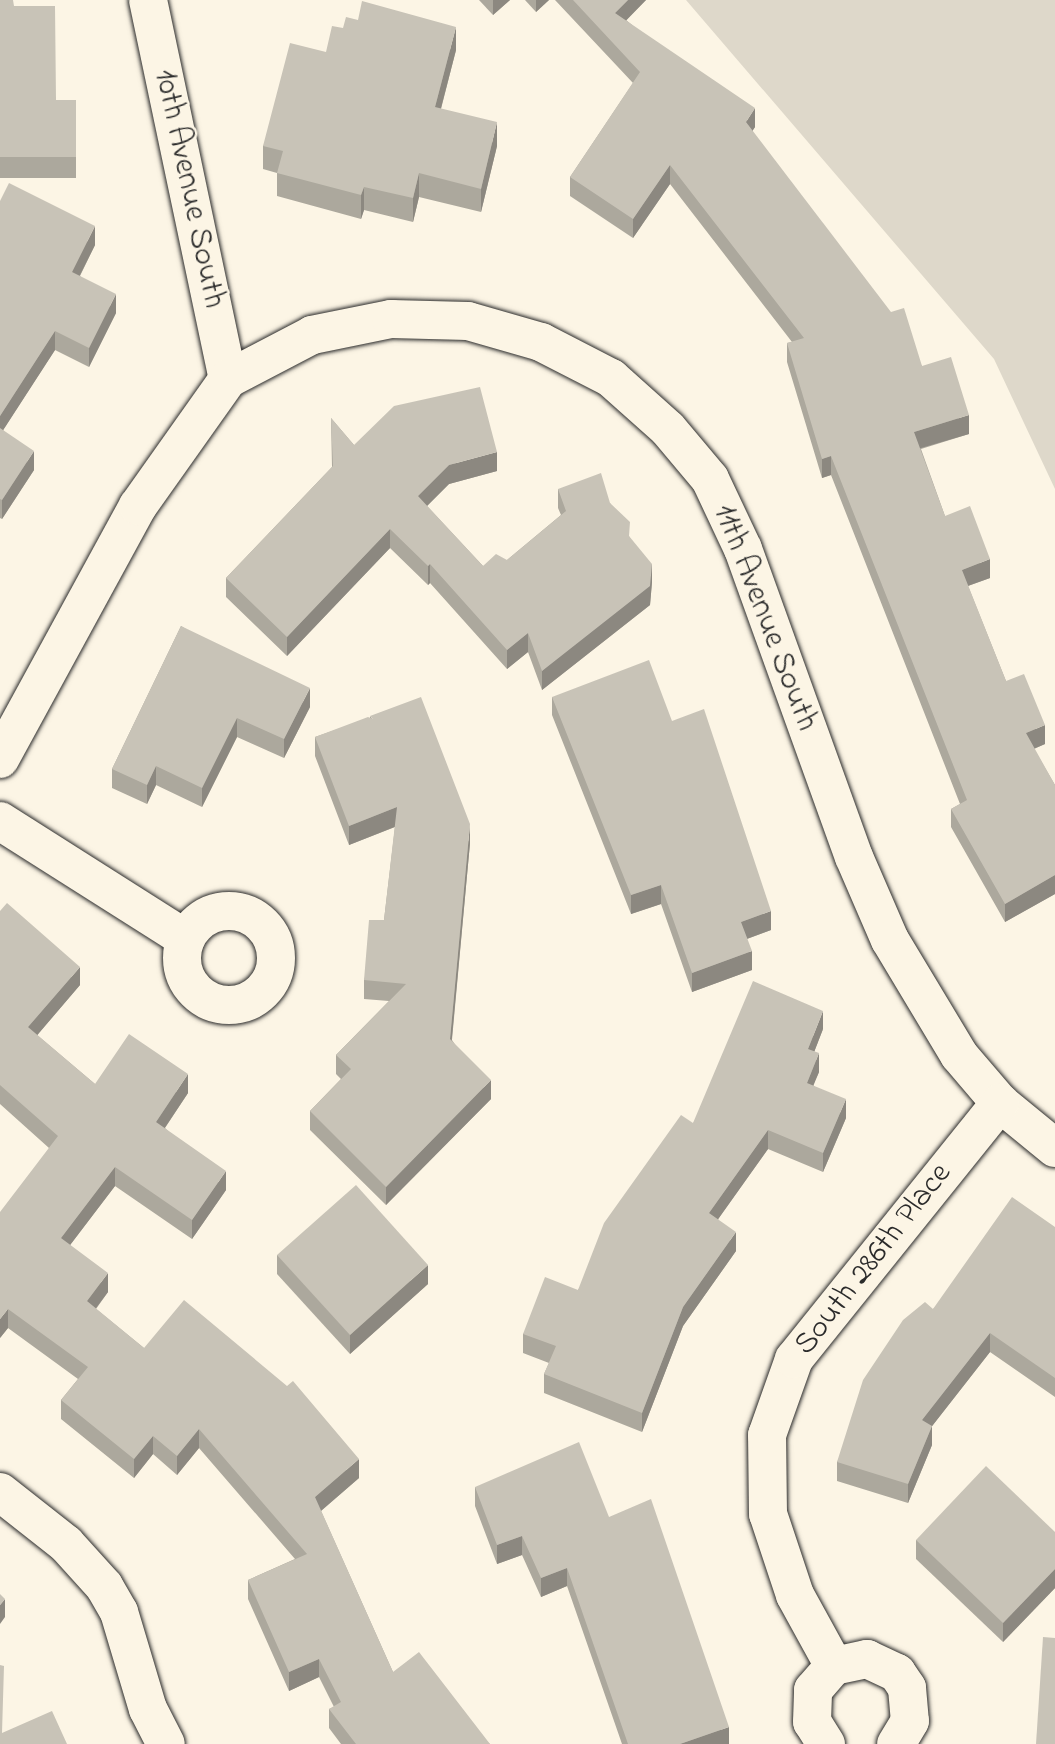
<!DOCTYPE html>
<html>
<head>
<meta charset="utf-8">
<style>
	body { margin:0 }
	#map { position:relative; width:1055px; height:1744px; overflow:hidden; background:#fcf5e5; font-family:"Indie Flower",sans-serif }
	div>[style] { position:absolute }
	.green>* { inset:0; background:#ded8ca }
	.roads { filter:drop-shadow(0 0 2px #2b2b2b) drop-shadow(0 0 2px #2b2b2b) }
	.minor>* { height:38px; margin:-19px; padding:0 19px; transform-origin:19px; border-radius:19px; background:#fcf5e5 }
	.minor>.ring { margin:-19px; padding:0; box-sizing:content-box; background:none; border:38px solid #fcf5e5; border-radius:50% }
	.wall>* { inset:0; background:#aca89d }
	.shaded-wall>* { inset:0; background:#8c8880 }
	.building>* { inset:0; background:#c8c3b7 }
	span { translate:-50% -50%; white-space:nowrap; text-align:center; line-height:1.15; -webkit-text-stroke:5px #fcf5e5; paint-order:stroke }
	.street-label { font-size:32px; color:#2b2b2b }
</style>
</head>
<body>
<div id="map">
	<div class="green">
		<i style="clip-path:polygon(686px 0,1055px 0,1055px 489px,994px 359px)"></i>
	</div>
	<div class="roads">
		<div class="minor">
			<i style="left:148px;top:0;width:387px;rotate:78.1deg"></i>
			<i style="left:0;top:759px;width:288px;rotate:-61.4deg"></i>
			<i style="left:138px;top:506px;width:156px;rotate:-54.7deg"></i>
			<i style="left:228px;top:379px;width:95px;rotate:-27.6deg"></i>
			<i style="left:312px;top:335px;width:81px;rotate:-11.4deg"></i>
			<i style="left:391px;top:319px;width:77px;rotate:1.5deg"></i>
			<i style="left:468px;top:321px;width:76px;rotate:16deg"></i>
			<i style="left:541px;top:342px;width:79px;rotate:27.2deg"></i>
			<i style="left:611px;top:378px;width:76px;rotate:41.8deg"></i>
			<i style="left:668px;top:429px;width:65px;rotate:50deg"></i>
			<i style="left:710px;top:479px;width:77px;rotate:64.8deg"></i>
			<i style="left:743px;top:549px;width:327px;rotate:70.2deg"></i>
			<i style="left:854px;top:857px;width:90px;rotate:66.6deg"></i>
			<i style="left:890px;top:940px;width:134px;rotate:59deg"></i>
			<i style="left:959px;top:1055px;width:63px;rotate:49.5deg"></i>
			<i style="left:1000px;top:1103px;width:71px;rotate:39.3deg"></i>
			<i style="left:0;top:821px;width:220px;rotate:32.4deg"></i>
			<i class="ring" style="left:182px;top:911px;width:56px;height:56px"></i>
			<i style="left:0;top:1492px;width:84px;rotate:38.2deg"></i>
			<i style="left:66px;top:1544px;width:57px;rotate:47.9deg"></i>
			<i style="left:104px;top:1586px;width:30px;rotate:60deg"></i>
			<i style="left:119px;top:1612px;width:101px;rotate:73.4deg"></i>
			<i style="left:148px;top:1709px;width:39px;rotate:63deg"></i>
			<i style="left:834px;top:1666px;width:81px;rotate:-118.8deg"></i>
			<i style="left:795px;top:1595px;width:85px;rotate:-108.4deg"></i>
			<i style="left:768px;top:1514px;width:79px;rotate:-90.7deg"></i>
			<i style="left:767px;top:1435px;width:81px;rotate:-70.4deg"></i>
			<i style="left:794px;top:1359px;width:329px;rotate:-51.2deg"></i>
			<i style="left:826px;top:1744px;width:26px;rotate:-122deg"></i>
			<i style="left:812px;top:1722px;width:32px;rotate:-88deg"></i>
			<i style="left:813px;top:1690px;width:32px;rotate:-49deg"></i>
			<i style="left:834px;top:1666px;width:34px;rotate:-12deg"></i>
			<i style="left:867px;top:1659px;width:33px;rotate:25deg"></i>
			<i style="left:897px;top:1673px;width:18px;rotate:56deg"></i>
			<i style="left:907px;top:1688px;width:33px;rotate:85deg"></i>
			<i style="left:910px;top:1721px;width:27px;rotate:121deg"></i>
		</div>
	</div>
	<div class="wall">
		<i style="clip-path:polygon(0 0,14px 6px,56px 100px,76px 100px,76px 178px,0 178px)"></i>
		<i style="clip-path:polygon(479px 0,510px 0,493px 15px)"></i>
		<i style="clip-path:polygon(525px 0,549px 0,536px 12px)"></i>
		<i style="clip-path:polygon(555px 0,646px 0,626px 20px,755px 127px,752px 131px,922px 366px,969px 434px,921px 449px,945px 516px,990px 578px,968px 586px,1006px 681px,1045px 744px,1034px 749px,1055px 785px,1055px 894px,1005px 922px,951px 827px,951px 809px,960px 804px,831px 475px,822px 478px,787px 362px,787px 343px,792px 342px,670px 184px,633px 238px,570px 196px,570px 177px,633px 83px)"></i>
		<i style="clip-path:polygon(456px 50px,441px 109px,497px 146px,481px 212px,419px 197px,413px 222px,364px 210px,361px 219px,277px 196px,277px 173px,263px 169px,263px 146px,326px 52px)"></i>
		<i style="clip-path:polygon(0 201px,95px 245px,80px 276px,116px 313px,89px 367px,55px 350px,3px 430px,34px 470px,2px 519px,0 518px)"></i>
		<i style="clip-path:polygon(331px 418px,354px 445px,497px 471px,449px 484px,427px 506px,483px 566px,507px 560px,561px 515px,558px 508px,558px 489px,610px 503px,630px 538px,652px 582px,650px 605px,542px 690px,528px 652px,507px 669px,430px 583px,428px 585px,390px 548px,287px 656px,226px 597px,226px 578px,332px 467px)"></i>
		<i style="clip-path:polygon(181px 626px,310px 707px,284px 758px,237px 737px,202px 807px,156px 785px,147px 804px,112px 788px,112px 769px)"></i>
		<i style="clip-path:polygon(552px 697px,672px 721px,771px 930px,747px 939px,752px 970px,692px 992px,661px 904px,631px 914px,552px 715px)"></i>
		<i style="clip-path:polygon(370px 716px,470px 843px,452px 1040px,491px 1099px,386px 1205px,310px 1130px,310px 1111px,341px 1079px,336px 1074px,336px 1055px,389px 1001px,364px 999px,364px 980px,384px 920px,395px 827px,349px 845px,315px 756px,315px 737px,370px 718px)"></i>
		<i style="clip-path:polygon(0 911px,80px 985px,37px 1035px,95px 1084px,188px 1093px,165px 1128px,226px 1190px,192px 1239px,115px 1186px,70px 1245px,108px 1292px,96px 1309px,144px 1348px,359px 1478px,321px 1511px,393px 1672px,490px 1744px,341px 1744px,329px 1728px,329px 1709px,334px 1707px,319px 1677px,289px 1691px,248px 1599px,248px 1580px,295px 1559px,199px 1448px,177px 1475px,153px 1454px,134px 1478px,61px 1419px,61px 1400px,78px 1379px,8px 1328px,0 1338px,49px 1148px,0 1104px)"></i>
		<i style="clip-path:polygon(823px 1029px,814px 1052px,819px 1072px,813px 1085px,846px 1118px,823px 1172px,768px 1149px,718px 1219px,736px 1251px,683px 1326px,642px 1432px,544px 1393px,544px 1374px,549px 1363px,523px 1353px,523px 1334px,578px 1290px,693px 1123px)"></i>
		<i style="clip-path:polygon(1055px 1227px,1055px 1397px,990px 1352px,932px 1426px,932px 1445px,908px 1503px,837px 1481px,837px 1462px,933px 1309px)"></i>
		<i style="clip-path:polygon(277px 1255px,428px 1284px,350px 1354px,277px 1274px)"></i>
		<i style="clip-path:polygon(475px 1487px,609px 1517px,729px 1744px,622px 1744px,567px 1586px,541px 1597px,522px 1555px,497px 1564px,475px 1506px)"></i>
		<i style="clip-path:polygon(1055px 1532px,1055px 1588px,1003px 1642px,916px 1559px,916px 1540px)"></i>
	</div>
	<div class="shaded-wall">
		<i style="clip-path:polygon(493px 0,510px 0,493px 15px)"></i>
		<i style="clip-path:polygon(536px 0,549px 0,536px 12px)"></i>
		<i style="clip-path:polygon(628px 0,646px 0,615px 32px,615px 13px)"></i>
		<i style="clip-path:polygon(456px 27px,456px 50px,435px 131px,435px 107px)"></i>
		<i style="clip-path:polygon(755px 108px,755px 127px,746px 141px,746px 122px)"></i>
		<i style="clip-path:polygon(497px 122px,497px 146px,481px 212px,481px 189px)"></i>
		<i style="clip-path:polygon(670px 165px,670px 184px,633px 238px,633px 219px)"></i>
		<i style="clip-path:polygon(419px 173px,419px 197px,413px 222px,413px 198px)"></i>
		<i style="clip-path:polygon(364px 187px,364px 210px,361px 219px,361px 195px)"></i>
		<i style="clip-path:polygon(95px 226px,95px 245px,72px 291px,72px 272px)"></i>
		<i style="clip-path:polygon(116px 294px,116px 313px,89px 367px,89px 348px)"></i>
		<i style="clip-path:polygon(55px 331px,55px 350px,0 435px,0 416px)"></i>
		<i style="clip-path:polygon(969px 415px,969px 434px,914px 450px,914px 432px)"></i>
		<i style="clip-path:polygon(34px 451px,34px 470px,2px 519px,2px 500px)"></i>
		<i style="clip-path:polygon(497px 452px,497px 471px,449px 484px,418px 515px,418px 496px,449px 465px)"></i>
		<i style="clip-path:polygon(831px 456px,831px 475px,822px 478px,822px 459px)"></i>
		<i style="clip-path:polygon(390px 529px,390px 548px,287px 656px,287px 637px)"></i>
		<i style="clip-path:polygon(990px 559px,990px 578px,962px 588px,962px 570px)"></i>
		<i style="clip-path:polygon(430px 564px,430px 583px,428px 585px,428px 566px)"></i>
		<i style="clip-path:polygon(652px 564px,652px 582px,650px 605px,542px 690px,542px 671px)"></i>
		<i style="clip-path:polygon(528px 633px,528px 652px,507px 669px,507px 650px)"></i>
		<i style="clip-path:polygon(310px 688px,310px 707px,284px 758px,284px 739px)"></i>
		<i style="clip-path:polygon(237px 718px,237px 737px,202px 807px,202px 788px)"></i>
		<i style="clip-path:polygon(1045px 725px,1045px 744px,1026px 752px,1026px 733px)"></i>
		<i style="clip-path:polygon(156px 766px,156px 785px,147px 804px,147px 785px)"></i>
		<i style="clip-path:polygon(397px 807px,397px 826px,349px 845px,349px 826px)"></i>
		<i style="clip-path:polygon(470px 824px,470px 843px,450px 1058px,450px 1039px)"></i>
		<i style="clip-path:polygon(1055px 875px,1055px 894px,1005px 922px,1005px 904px)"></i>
		<i style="clip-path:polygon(661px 885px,661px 904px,631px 914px,631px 895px)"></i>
		<i style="clip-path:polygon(771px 911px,771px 930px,741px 941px,741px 922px)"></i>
		<i style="clip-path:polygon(752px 951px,752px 970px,692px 992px,692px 973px)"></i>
		<i style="clip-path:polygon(80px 967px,80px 985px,28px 1046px,28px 1027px)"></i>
		<i style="clip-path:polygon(823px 1011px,823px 1029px,808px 1068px,808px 1049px)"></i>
		<i style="clip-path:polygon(819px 1053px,819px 1072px,807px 1101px,807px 1083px)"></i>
		<i style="clip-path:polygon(188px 1074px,188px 1093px,156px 1141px,156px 1122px)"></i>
		<i style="clip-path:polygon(491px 1080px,491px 1099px,386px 1205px,386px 1187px)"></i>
		<i style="clip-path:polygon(846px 1099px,846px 1118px,823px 1172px,823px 1153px)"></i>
		<i style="clip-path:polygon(768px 1130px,768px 1149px,709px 1232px,709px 1213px)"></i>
		<i style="clip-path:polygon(115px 1167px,115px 1186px,61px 1257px,61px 1238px)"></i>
		<i style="clip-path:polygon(226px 1171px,226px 1190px,192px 1239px,192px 1220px)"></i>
		<i style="clip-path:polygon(736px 1232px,736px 1251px,683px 1326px,642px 1432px,642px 1413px,683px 1307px)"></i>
		<i style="clip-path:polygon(428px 1265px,428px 1284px,350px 1354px,350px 1335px)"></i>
		<i style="clip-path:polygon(108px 1273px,108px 1292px,87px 1320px,87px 1301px)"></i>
		<i style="clip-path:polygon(8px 1309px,8px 1328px,0 1338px,0 1319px)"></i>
		<i style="clip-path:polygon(990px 1333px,990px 1352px,922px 1439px,922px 1420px)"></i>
		<i style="clip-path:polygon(932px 1426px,932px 1445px,908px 1503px,908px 1484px)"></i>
		<i style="clip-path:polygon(199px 1429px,199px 1448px,177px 1475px,177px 1456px)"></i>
		<i style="clip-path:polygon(153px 1436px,153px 1454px,134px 1478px,134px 1459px)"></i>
		<i style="clip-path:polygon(359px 1459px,359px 1478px,315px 1516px,315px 1497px)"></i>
		<i style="clip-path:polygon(522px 1536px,522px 1555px,497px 1564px,497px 1545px)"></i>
		<i style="clip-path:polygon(567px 1568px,567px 1586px,541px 1597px,541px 1578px)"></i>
		<i style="clip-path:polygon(1055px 1569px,1055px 1588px,1003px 1642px,1003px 1623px)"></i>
		<i style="clip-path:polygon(5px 1599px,5px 1617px,0 1624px,0 1605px)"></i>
		<i style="clip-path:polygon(319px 1659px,319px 1677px,289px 1691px,289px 1672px)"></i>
		<i style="clip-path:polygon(729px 1727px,729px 1744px,680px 1744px)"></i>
	</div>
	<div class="building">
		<i style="clip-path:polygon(0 0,13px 0,14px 6px,55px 6px,56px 100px,76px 100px,76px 157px,0 157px)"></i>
		<i style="clip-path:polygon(573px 0,628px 0,615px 13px,755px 108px,746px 122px,891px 312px,904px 308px,922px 366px,951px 357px,969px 415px,914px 432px,945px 516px,970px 506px,990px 559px,962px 570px,1006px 681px,1024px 674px,1045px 725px,1026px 733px,1055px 785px,1055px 875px,1005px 904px,951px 809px,967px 800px,831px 456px,822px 459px,787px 343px,804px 338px,670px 165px,633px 219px,570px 177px,640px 72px)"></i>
		<i style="clip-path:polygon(362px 1px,456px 27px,435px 107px,497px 122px,481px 189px,419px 173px,413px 198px,364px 187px,361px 195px,277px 173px,283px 151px,263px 146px,290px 43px,326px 52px,332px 26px,343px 28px,346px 17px,358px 20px)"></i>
		<i style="clip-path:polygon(9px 183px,95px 226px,72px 272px,116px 294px,89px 348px,55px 331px,0 416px,0 201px)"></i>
		<i style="clip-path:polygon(480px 387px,497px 452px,449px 465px,418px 496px,483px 566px,496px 554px,507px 560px,566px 511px,558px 489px,601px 473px,610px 503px,630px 522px,629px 536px,652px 564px,650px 586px,542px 671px,528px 633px,507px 650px,430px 564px,428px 566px,390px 529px,287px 637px,226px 578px,333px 466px,331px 418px,354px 445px,394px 406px)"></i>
		<i style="clip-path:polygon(0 428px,34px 451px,2px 500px,0 499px)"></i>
		<i style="clip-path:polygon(181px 626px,310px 688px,284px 739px,237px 718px,202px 788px,156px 766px,147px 785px,112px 769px)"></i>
		<i style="clip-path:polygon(649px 660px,672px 721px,704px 709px,771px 911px,741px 922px,752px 951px,692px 973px,661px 885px,631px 895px,552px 697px)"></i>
		<i style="clip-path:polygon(421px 697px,470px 824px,450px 1039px,491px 1080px,386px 1187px,310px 1111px,351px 1069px,336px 1055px,406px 984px,364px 980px,369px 920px,384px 920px,397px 807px,349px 826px,315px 737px,368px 717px,373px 719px,370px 716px)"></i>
		<i style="clip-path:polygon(7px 903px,80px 967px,28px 1027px,95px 1084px,129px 1034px,188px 1074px,156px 1122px,226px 1171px,192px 1220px,115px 1167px,61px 1238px,108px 1273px,87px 1301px,144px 1348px,184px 1300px,287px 1386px,293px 1381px,359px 1459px,315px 1497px,393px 1672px,419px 1652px,490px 1744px,356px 1744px,329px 1709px,341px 1702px,319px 1659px,289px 1672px,248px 1580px,307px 1554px,199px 1429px,177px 1456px,153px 1436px,134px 1459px,61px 1400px,88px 1367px,8px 1309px,0 1319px,0 1212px,58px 1136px,0 1085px,0 911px)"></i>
		<i style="clip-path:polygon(753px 981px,823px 1011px,808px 1049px,819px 1053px,807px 1083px,846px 1099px,823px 1153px,768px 1130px,709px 1213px,736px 1232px,683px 1307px,642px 1413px,544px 1374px,556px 1346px,523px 1334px,545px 1277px,578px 1290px,604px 1223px,681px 1115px,693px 1123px)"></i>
		<i style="clip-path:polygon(356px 1185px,428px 1265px,350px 1335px,277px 1255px)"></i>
		<i style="clip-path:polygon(1012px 1197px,1055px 1227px,1055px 1378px,990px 1333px,922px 1420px,932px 1426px,908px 1484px,837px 1462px,863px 1380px,903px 1320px,925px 1302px,933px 1309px)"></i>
		<i style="clip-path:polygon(579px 1442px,609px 1517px,651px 1499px,729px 1727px,680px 1744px,628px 1744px,567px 1568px,541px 1578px,522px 1536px,497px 1545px,475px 1487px)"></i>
		<i style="clip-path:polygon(986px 1466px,1055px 1532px,1055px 1569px,1003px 1623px,916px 1540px)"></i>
		<i style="clip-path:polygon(0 1594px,5px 1599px,0 1605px)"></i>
		<i style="clip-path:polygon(1043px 1637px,1055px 1638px,1055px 1744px,1036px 1744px)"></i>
		<i style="clip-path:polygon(0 1665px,4px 1666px,2px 1733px,52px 1711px,67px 1744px,0 1744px)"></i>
	</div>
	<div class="street-label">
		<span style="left:188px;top:189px;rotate:78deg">10th Avenue South</span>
		<span style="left:764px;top:618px;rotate:69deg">11th Avenue South</span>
		<span style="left:874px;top:1260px;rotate:-52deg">South 286th Place</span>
	</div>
</div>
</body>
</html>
